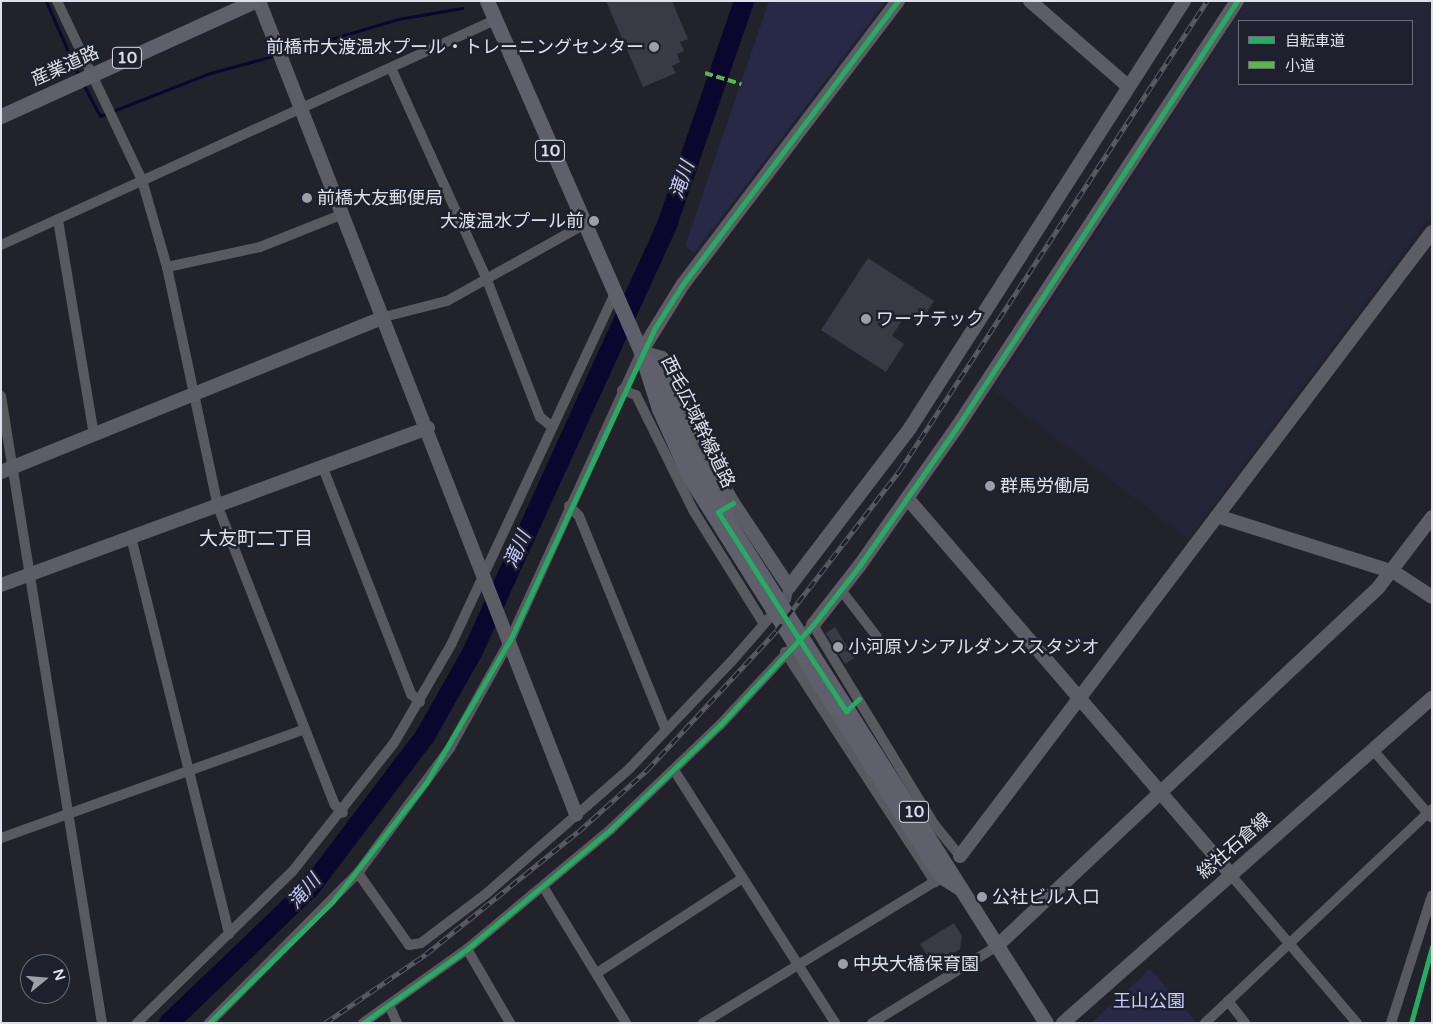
<!DOCTYPE html>
<html>
<head>
<meta charset="utf-8">
<style>
	body { margin:0 }
	#map { position:relative; width:1433px; height:1024px; overflow:hidden; background:#22232a; font-family:"Varela Round","Noto Sans JP",sans-serif }
	div>[style] { position:absolute }
	.built>* { inset:0; background:#232536 }
	.green>* { inset:0; background:#272947 }
	.stream>* { height:3px; margin:-1.5px; padding:0 1.5px; transform-origin:1.5px; border-radius:1.5px; background:#0b062d }
	.river>* { height:20px; margin:-10px; padding:0 10px; transform-origin:10px; border-radius:10px; background:#0b062d }
	.building>* { inset:0; background:#393a46 }
	.street>* { height:10px; margin:-5px; padding:0 5px; transform-origin:5px; border-radius:5px; background:#595a60 }
	.secondary>* { height:14px; margin:-7px; padding:0 7px; transform-origin:7px; border-radius:7px; background:#5d5d66 }
	.primary>* { height:15px; margin:-7.5px; padding:0 7.5px; transform-origin:7.5px; border-radius:7.5px; background:#5f606b }
	.rail>* { height:5px; margin-top:-2.5px; transform-origin:0; background:repeating-linear-gradient(90deg,#1f202e 0 9px,#5c5c62 0 18px); box-sizing:border-box; border-block:1px solid #5c5c62 }
	.quiet>* { height:4px; margin-top:-2px; transform-origin:0; background:repeating-linear-gradient(90deg,#58b947 0 8px,transparent 0 12px) }
	.cycleway>* { height:5px; margin:-2.5px; padding:0 2.5px; transform-origin:2.5px; border-radius:2.5px; background:#26ab63 }
	.dots>* { width:14px; height:14px; translate:-50% -50%; box-sizing:border-box; border:2px solid #1f202e; border-radius:50% }
	span { translate:-50% -50%; white-space:nowrap; text-align:center; line-height:1.15; -webkit-text-stroke:5px #1f202e; paint-order:stroke }
	.shield-label span { padding:1px 4px; background:#1f202e; border:1px solid; border-radius:4px; -webkit-text-stroke-width:0 }
	.shield-label { font-size:16px; color:#dfe1ea; font-weight:700 }
	.poi-label { font-size:18px; color:#dfe1ea }
	.right { translate:-100% -50%; text-align:right }
	.left { translate:0 -50%; text-align:left }
	.street-label { font-size:18px; color:#dfe1ea }
	.park-label { font-size:18px; color:#c8cdfd }
	.water-label { font-size:19px; color:#c4c9fa; font-style:italic }
	.neighbourhood-label { font-size:19px; color:#dfe1ea }
	.frame { position:absolute; inset:0; border:2px solid #dfe1ea; pointer-events:none }
	.legend { position:absolute; left:1238px; top:20px; width:175px; height:65px; box-sizing:border-box; background:#1f202e; border:1px solid #6c6d79; margin:0; padding:6px 9px; list-style:none; font-size:15px; color:#dfe1ea }
	.legend li { display:flex; align-items:center; gap:10px; height:25px }
	.legend b { width:25px; border:1px solid #6c6d79 }
	.north { position:absolute; left:20px; top:954px; width:50px; height:50px; box-sizing:border-box; background:#1f202e; border:1px solid #6c6d79; border-radius:50%; rotate:73deg; font-size:14px; font-weight:700; line-height:20px; text-align:center; color:#dfe1ea }
	.north::after { content:''; display:block; margin:auto; width:18px; height:22px; background:#9d9ea7; clip-path:polygon(50% 0,100% 100%,50% 72%,0 100%) }
</style>
</head>
<body>
<div id="map">
	<div class="built">
		<i style="clip-path:polygon(evenodd,1247px 1px,1432px 1px,1432px 214px,1188px 539px,993px 390px,1247px 1px,1239px 21px,1412px 21px,1412px 84px,1239px 84px,1239px 21px)"></i>
	</div>
	<div class="green">
		<i style="clip-path:polygon(769px 1px,886px 1px,694px 253px,685px 246px)"></i>
		<i style="clip-path:polygon(1150px 969px,1197px 1023px,1091px 1023px,1136px 982px)"></i>
	</div>
	<div class="stream">
		<i style="left:46px;top:1px;width:82px;rotate:66.3deg"></i>
		<i style="left:284px;top:53px;width:119px;rotate:-16.6deg"></i>
		<i style="left:398px;top:19px;width:65px;rotate:-9.8deg"></i>
		<i style="left:83px;top:84px;width:36px;rotate:62deg"></i>
		<i style="left:100px;top:116px;width:115px;rotate:-21.4deg"></i>
		<i style="left:207px;top:74px;width:72px;rotate:-15.4deg"></i>
	</div>
	<div class="river">
		<i style="left:169px;top:1023px;width:195px;rotate:-43.8deg"></i>
		<i style="left:310px;top:888px;width:191px;rotate:-52.9deg"></i>
		<i style="left:425px;top:736px;width:95px;rotate:-60.5deg"></i>
		<i style="left:472px;top:653px;width:473px;rotate:-65.5deg"></i>
		<i style="left:668px;top:222px;width:234px;rotate:-71deg"></i>
	</div>
	<div class="building">
		<i style="clip-path:polygon(606px 1px,672px 1px,688px 39px,680px 42px,684px 51px,677px 54px,680px 62px,672px 66px,676px 73px,643px 87px)"></i>
		<i style="clip-path:polygon(868px 258px,934px 301px,920px 323px,906px 314px,892px 336px,904px 344px,886px 372px,821px 330px)"></i>
		<i style="clip-path:polygon(835px 627px,854px 658px,845px 664px,826px 633px)"></i>
		<i style="clip-path:polygon(954px 923px,962px 936px,960px 949px,934px 966px,920px 944px)"></i>
	</div>
	<div class="street">
		<i style="left:57px;top:1px;width:198px;rotate:64.6deg"></i>
		<i style="left:142px;top:180px;width:91px;rotate:74deg"></i>
		<i style="left:167px;top:267px;width:245px;rotate:78deg"></i>
		<i style="left:218px;top:507px;width:320px;rotate:68.6deg"></i>
		<i style="left:335px;top:805px;width:11px;rotate:45deg"></i>
		<i style="left:391px;top:68px;width:233px;rotate:65.6deg"></i>
		<i style="left:487px;top:280px;width:147px;rotate:68.9deg"></i>
		<i style="left:540px;top:417px;width:14px;rotate:39deg"></i>
		<i style="left:58px;top:220px;width:217px;rotate:80.5deg"></i>
		<i style="left:1px;top:245px;width:543px;rotate:-24.49deg"></i>
		<i style="left:167px;top:267px;width:95px;rotate:-12.1deg"></i>
		<i style="left:260px;top:247px;width:89px;rotate:-21.7deg"></i>
		<i style="left:384px;top:317px;width:65px;rotate:-14.3deg"></i>
		<i style="left:447px;top:301px;width:156px;rotate:-29.2deg"></i>
		<i style="left:622px;top:390px;width:15px;rotate:20deg"></i>
		<i style="left:636px;top:395px;width:128px;rotate:63.6deg"></i>
		<i style="left:693px;top:510px;width:134px;rotate:58.1deg"></i>
		<i style="left:1px;top:396px;width:635px;rotate:80.85deg"></i>
		<i style="left:323px;top:468px;width:243px;rotate:68.7deg"></i>
		<i style="left:411px;top:694px;width:12px;rotate:42deg"></i>
		<i style="left:569px;top:506px;width:14px;rotate:45deg"></i>
		<i style="left:579px;top:516px;width:231px;rotate:67.9deg"></i>
		<i style="left:131px;top:537px;width:409px;rotate:76.1deg"></i>
		<i style="left:841px;top:590px;width:59px;rotate:52.5deg"></i>
		<i style="left:785px;top:652px;width:275px;rotate:56.9deg"></i>
		<i style="left:1373px;top:750px;width:89px;rotate:49.1deg"></i>
		<i style="left:674px;top:770px;width:300px;rotate:57.5deg"></i>
		<i style="left:1px;top:838px;width:323px;rotate:-19.7deg"></i>
		<i style="left:358px;top:873px;width:88px;rotate:54.7deg"></i>
		<i style="left:409px;top:945px;width:12px;rotate:-9deg"></i>
		<i style="left:421px;top:943px;width:83px;rotate:-37.1deg"></i>
		<i style="left:487px;top:893px;width:189px;rotate:-41.1deg"></i>
		<i style="left:629px;top:769px;width:148px;rotate:-46.4deg"></i>
		<i style="left:731px;top:662px;width:84px;rotate:-48.9deg"></i>
		<i style="left:786px;top:599px;width:12px;rotate:-76deg"></i>
		<i style="left:1230px;top:874px;width:196px;rotate:49.6deg"></i>
		<i style="left:544px;top:888px;width:158px;rotate:58.7deg"></i>
		<i style="left:467px;top:949px;width:86px;rotate:59.8deg"></i>
		<i style="left:597px;top:973px;width:172px;rotate:-33.1deg"></i>
		<i style="left:1228px;top:1001px;width:28px;rotate:52deg"></i>
		<i style="left:389px;top:1005px;width:20px;rotate:66deg"></i>
		<i style="left:137px;top:1023px;width:216px;rotate:-44.3deg"></i>
		<i style="left:292px;top:872px;width:164px;rotate:-51.7deg"></i>
		<i style="left:394px;top:743px;width:113px;rotate:-59.8deg"></i>
		<i style="left:451px;top:645px;width:387px;rotate:-65deg"></i>
		<i style="left:209px;top:1023px;width:211px;rotate:-45.2deg"></i>
		<i style="left:358px;top:873px;width:155px;rotate:-53.6deg"></i>
		<i style="left:450px;top:748px;width:124px;rotate:-60.9deg"></i>
		<i style="left:510px;top:640px;width:316px;rotate:-65.5deg"></i>
		<i style="left:363px;top:1023px;width:128px;rotate:-35.4deg"></i>
		<i style="left:467px;top:949px;width:187px;rotate:-39.8deg"></i>
		<i style="left:611px;top:829px;width:151px;rotate:-43.7deg"></i>
		<i style="left:720px;top:725px;width:137px;rotate:-47.1deg"></i>
		<i style="left:813px;top:625px;width:233px;rotate:58.7deg"></i>
		<i style="left:934px;top:824px;width:41px;rotate:50.9deg"></i>
		<i style="left:703px;top:1023px;width:280px;rotate:-31.4deg"></i>
		<i style="left:872px;top:1023px;width:147px;rotate:-31.6deg"></i>
		<i style="left:1205px;top:1023px;width:312px;rotate:-43.3deg"></i>
		<i style="left:1391px;top:1023px;width:134px;rotate:-72.2deg"></i>
	</div>
	<div class="secondary">
		<i style="left:259px;top:1px;width:873px;rotate:68.7deg"></i>
		<i style="left:898px;top:1px;width:355px;rotate:127.2deg"></i>
		<i style="left:683px;top:284px;width:80px;rotate:121.7deg"></i>
		<i style="left:641px;top:352px;width:22px;rotate:16deg"></i>
		<i style="left:662px;top:358px;width:93px;rotate:66.5deg"></i>
		<i style="left:699px;top:443px;width:69px;rotate:60.5deg"></i>
		<i style="left:733px;top:503px;width:101px;rotate:56.3deg"></i>
		<i style="left:789px;top:587px;width:200px;rotate:-52.7deg"></i>
		<i style="left:910px;top:428px;width:507px;rotate:-57.31deg"></i>
		<i style="left:1030px;top:1px;width:131px;rotate:41deg"></i>
		<i style="left:1px;top:472px;width:413px;rotate:-22deg"></i>
		<i style="left:908px;top:499px;width:494px;rotate:49.3deg"></i>
		<i style="left:1217px;top:516px;width:186px;rotate:17.6deg"></i>
		<i style="left:1394px;top:572px;width:45px;rotate:33.3deg"></i>
		<i style="left:1px;top:585px;width:455px;rotate:-20.2deg"></i>
		<i style="left:813px;top:625px;width:76px;rotate:-51.9deg"></i>
		<i style="left:860px;top:565px;width:172px;rotate:-54.9deg"></i>
		<i style="left:959px;top:424px;width:506px;rotate:-56.69deg"></i>
		<i style="left:960px;top:856px;width:782px;rotate:-52.9deg"></i>
		<i style="left:997px;top:946px;width:523px;rotate:-43.22deg"></i>
		<i style="left:1378px;top:588px;width:89px;rotate:-52.7deg"></i>
		<i style="left:1063px;top:1023px;width:492px;rotate:-41.4deg"></i>
	</div>
	<div class="primary">
		<i style="left:487px;top:1px;width:383px;rotate:66.3deg"></i>
		<i style="left:641px;top:352px;width:60px;rotate:72.5deg"></i>
		<i style="left:659px;top:409px;width:76px;rotate:65.8deg"></i>
		<i style="left:690px;top:478px;width:445px;rotate:57.8deg"></i>
		<i style="left:927px;top:855px;width:27px;rotate:56deg"></i>
		<i style="left:942px;top:877px;width:22px;rotate:32deg"></i>
		<i style="left:1px;top:116px;width:278px;rotate:-24.4deg"></i>
		<i style="left:643px;top:355px;width:21px;rotate:51deg"></i>
		<i style="left:656px;top:371px;width:87px;rotate:67deg"></i>
		<i style="left:690px;top:451px;width:85px;rotate:61.3deg"></i>
		<i style="left:731px;top:526px;width:588px;rotate:57.63deg"></i>
	</div>
	<div class="rail">
		<i style="left:325px;top:1023px;width:122px;rotate:-34.3deg"></i>
		<i style="left:426px;top:954px;width:195px;rotate:-38.8deg"></i>
		<i style="left:578px;top:832px;width:93px;rotate:-41.9deg"></i>
		<i style="left:647px;top:770px;width:190px;rotate:-47.1deg"></i>
		<i style="left:776px;top:631px;width:203px;rotate:-52.4deg"></i>
		<i style="left:900px;top:470px;width:561px;rotate:-56.79deg"></i>
	</div>
	<div class="quiet">
		<i style="left:705px;top:73px;width:38px;rotate:17deg"></i>
	</div>
	<div class="cycleway">
		<i style="left:733px;top:503px;width:17px;rotate:149deg"></i>
		<i style="left:718px;top:512px;width:160px;rotate:57.5deg"></i>
		<i style="left:804px;top:647px;width:77px;rotate:56.7deg"></i>
		<i style="left:846px;top:711px;width:18px;rotate:-43deg"></i>
		<i style="left:209px;top:1023px;width:174px;rotate:-44.5deg"></i>
		<i style="left:333px;top:901px;width:150px;rotate:-51.8deg"></i>
		<i style="left:426px;top:783px;width:166px;rotate:-59.6deg"></i>
		<i style="left:510px;top:640px;width:346px;rotate:-65.1deg"></i>
		<i style="left:656px;top:326px;width:50px;rotate:-57.3deg"></i>
		<i style="left:683px;top:284px;width:355px;rotate:-52.8deg"></i>
		<i style="left:363px;top:1023px;width:128px;rotate:-35.4deg"></i>
		<i style="left:467px;top:949px;width:187px;rotate:-39.8deg"></i>
		<i style="left:611px;top:829px;width:151px;rotate:-43.7deg"></i>
		<i style="left:720px;top:725px;width:137px;rotate:-47.1deg"></i>
		<i style="left:813px;top:625px;width:76px;rotate:-51.9deg"></i>
		<i style="left:860px;top:565px;width:172px;rotate:-54.9deg"></i>
		<i style="left:959px;top:424px;width:506px;rotate:-56.69deg"></i>
		<i style="left:1411px;top:1023px;width:79px;rotate:-74.6deg"></i>
	</div>
	<div class="dots">
		<i style="left:654px;top:47px;background:#9d9ea7"></i>
		<i style="left:307px;top:198px;background:#9d9ea7"></i>
		<i style="left:594px;top:221px;background:#9d9ea7"></i>
		<i style="left:866px;top:319px;background:#9d9ea7"></i>
		<i style="left:990px;top:486px;background:#9d9ea7"></i>
		<i style="left:838px;top:647px;background:#9d9ea7"></i>
		<i style="left:982px;top:897px;background:#9d9ea7"></i>
		<i style="left:843px;top:964px;background:#9d9ea7"></i>
	</div>
	<div class="shield-label">
		<span style="left:127px;top:58px">10</span>
		<span style="left:550px;top:151px">10</span>
		<span style="left:914px;top:812px">10</span>
	</div>
	<div class="poi-label">
		<span class="right" style="left:644px;top:47px">前橋市大渡温水プール・トレーニングセンター</span>
		<span class="left" style="left:317px;top:198px">前橋大友郵便局</span>
		<span class="right" style="left:584px;top:221px">大渡温水プール前</span>
		<span class="left" style="left:876px;top:319px">ワーナテック</span>
		<span class="left" style="left:1000px;top:486px">群馬労働局</span>
		<span class="left" style="left:848px;top:647px">小河原ソシアルダンススタジオ</span>
		<span class="left" style="left:992px;top:897px">公社ビル入口</span>
		<span class="left" style="left:853px;top:964px">中央大橋保育園</span>
	</div>
	<div class="street-label">
		<span style="left:65px;top:66px;rotate:-24deg">産業道路</span>
		<span style="left:698px;top:422px;rotate:64deg">西毛広域幹線道路</span>
		<span style="left:1234px;top:846px;rotate:-41deg">総社石倉線</span>
	</div>
	<div class="park-label">
		<span style="left:1149px;top:1001px">王山公園</span>
	</div>
	<div class="water-label">
		<span style="left:683px;top:180px;rotate:-71deg">滝川</span>
		<span style="left:518px;top:550px;rotate:-66deg">滝川</span>
		<span style="left:305px;top:892px;rotate:-49deg">滝川</span>
	</div>
	<div class="neighbourhood-label">
		<span style="left:256px;top:540px">大友町二丁目</span>
	</div>
	<div class="frame"></div>
	<ul class="legend">
	<li><b style="height:6px;background:#26ab63"></b>自転車道</li>
	<li><b style="height:6px;background:#58b947"></b>小道</li>
	</ul>
	<div class="north">N</div>
</div>
</body>
</html>
